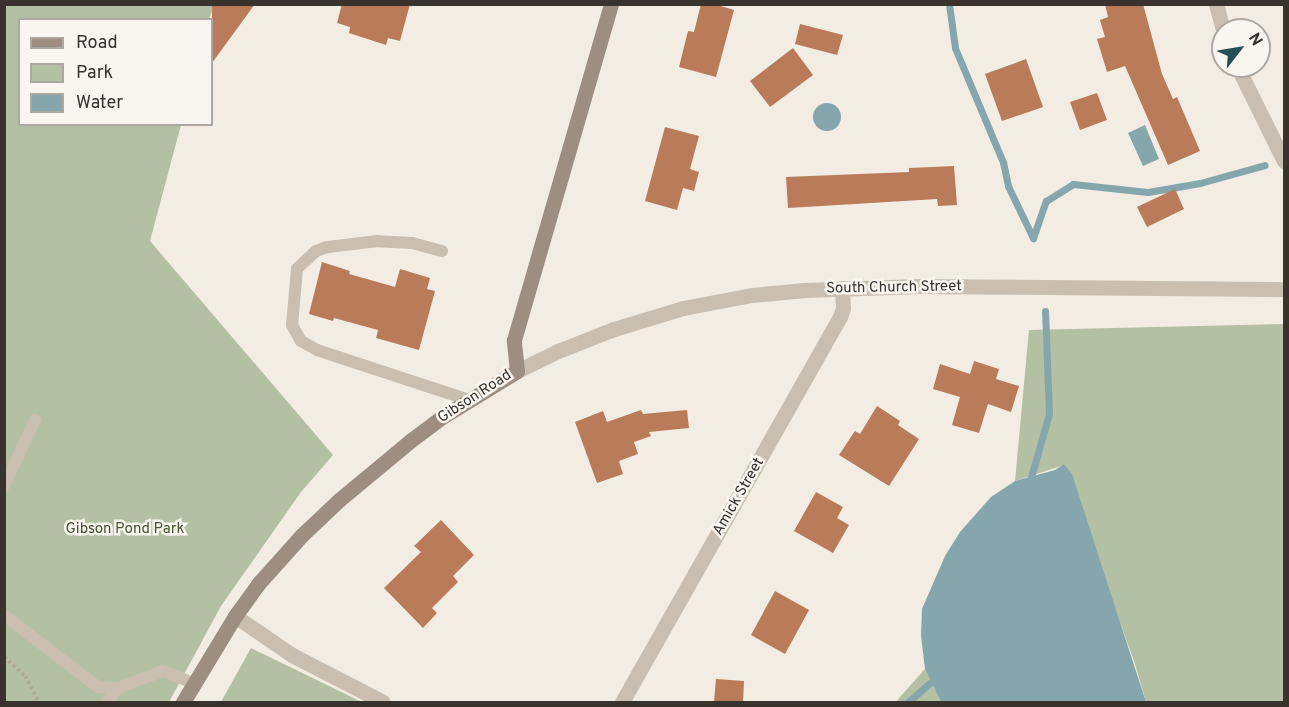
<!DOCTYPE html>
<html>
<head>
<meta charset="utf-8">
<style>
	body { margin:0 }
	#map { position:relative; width:1289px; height:707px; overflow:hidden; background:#f2ece3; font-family:Overpass,sans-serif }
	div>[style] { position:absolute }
	.green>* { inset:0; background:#b3c0a4 }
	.water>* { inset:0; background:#85a6ac }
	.round { border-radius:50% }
	.stream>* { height:7px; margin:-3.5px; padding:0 3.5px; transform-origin:3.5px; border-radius:3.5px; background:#85a6ac }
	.building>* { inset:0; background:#b97b59 }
	.path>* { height:4px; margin-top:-2px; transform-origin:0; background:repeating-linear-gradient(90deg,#b5a89a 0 3px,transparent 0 6px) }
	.lane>* { height:12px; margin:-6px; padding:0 6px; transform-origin:6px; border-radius:6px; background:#c9beb0 }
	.street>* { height:15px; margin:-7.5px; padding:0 7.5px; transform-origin:7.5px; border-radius:7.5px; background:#c9beb0 }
	.secondary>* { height:15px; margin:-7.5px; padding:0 7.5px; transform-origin:7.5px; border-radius:7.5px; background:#9d8e81 }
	span { translate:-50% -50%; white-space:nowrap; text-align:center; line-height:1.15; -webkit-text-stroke:5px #f9f6ef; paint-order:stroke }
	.street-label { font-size:15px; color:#39322d }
	.park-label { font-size:15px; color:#455533 }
	.frame { position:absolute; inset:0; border:6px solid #39322d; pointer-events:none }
	.legend { position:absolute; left:18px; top:18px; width:195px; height:108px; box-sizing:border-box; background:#f9f6ef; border:2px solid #aca8a1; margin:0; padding:8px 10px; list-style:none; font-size:18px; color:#39322d }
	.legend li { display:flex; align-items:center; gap:12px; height:30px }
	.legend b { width:30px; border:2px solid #aca8a1 }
	.north { position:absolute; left:1211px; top:18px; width:60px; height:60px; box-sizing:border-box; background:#f9f6ef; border:2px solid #aca8a1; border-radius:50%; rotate:59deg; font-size:16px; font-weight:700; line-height:24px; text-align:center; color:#39322d }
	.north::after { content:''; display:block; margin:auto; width:21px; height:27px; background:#264e56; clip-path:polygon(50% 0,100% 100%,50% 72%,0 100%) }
</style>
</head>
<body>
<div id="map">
	<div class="green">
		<i style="clip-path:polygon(4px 5px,214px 5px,209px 19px,20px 20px,20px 124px,181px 125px,150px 241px,333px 455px,301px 492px,221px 606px,169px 702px,5px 702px)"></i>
		<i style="clip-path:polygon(1284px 324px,1284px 702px,1146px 702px,1135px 664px,1064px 465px,1015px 481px,1029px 330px)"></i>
		<i style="clip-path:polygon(251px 648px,362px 702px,221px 702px)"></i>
		<i style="clip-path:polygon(925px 669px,941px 702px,896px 702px,900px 697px)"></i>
	</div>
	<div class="water">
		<i class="round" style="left:813px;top:103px;width:28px;height:28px"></i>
		<i style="clip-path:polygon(1145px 125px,1159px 159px,1143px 166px,1128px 133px)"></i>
		<i style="clip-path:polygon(1064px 464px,1072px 474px,1146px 702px,941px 702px,925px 669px,921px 636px,922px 609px,945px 556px,960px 532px,991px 497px,1015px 481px,1055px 470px)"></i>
	</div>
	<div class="stream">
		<i style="left:949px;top:4px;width:44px;rotate:82.2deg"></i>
		<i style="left:955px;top:48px;width:124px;rotate:67.2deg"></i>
		<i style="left:1003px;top:162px;width:25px;rotate:78deg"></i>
		<i style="left:1008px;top:186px;width:58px;rotate:64.3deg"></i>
		<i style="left:1033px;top:238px;width:39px;rotate:-71deg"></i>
		<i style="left:1046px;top:201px;width:32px;rotate:-32deg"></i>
		<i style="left:1073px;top:184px;width:75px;rotate:6.1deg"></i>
		<i style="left:1148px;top:192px;width:53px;rotate:-9.8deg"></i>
		<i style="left:1200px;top:183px;width:67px;rotate:-15.5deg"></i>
		<i style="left:1031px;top:477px;width:66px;rotate:-74.1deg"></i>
		<i style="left:1049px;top:414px;width:103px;rotate:-92.2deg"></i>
		<i style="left:908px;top:702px;width:29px;rotate:-41deg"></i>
	</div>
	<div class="building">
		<i style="clip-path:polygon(212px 4px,255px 4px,212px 63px)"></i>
		<i style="clip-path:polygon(342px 4px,410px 4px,400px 41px,388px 38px,386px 45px,349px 33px,350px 27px,337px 23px)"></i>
		<i style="clip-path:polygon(701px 4px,714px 4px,734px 10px,716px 77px,679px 67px,688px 31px,694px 32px)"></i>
		<i style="clip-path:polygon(1105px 4px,1143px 4px,1162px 74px,1173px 99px,1177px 97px,1200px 151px,1168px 165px,1125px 66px,1107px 72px,1097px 39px,1105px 37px,1100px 20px,1108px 17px)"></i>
		<i style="clip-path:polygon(800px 24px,843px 35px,837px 55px,795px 44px)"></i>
		<i style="clip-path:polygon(793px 48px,813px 75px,770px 107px,750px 81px)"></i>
		<i style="clip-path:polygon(1026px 59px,1043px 107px,1002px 121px,985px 74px)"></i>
		<i style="clip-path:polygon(1097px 93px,1107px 120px,1080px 130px,1070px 102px)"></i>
		<i style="clip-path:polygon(665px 127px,699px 136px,690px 169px,699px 172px,694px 191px,683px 188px,677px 210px,645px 201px)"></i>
		<i style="clip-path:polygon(954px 166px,957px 205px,938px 206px,937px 199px,788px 208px,786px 177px,909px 172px,909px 168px)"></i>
		<i style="clip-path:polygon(1175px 189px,1184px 209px,1147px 227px,1137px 207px)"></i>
		<i style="clip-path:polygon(322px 262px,350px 271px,349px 274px,395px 287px,400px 269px,430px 278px,427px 289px,435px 291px,419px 350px,376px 338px,378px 330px,334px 318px,333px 321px,309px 314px)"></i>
		<i style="clip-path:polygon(974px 361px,999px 369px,996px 379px,1019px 386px,1011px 412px,988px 404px,979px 433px,952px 425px,960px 397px,933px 389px,940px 364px,970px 374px)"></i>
		<i style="clip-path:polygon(877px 406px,900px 421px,898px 425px,919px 439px,889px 486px,839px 455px,855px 431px,860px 434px)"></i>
		<i style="clip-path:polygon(641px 410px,643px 414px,687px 410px,689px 428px,649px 432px,651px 436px,634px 442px,638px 454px,619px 461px,623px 474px,597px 483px,575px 422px,603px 411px,607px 422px)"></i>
		<i style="clip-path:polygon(816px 492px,843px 507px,837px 518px,849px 525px,833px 553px,794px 531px)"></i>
		<i style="clip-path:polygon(441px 520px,474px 555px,453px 576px,458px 582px,432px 608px,437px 613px,423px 628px,384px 588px,421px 552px,414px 546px)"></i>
		<i style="clip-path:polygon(775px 591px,809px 610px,785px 654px,751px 635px)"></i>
		<i style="clip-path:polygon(716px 679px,744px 681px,743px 702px,714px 702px)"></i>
	</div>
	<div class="path">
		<i style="left:4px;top:657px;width:28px;rotate:42deg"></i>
		<i style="left:25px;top:676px;width:30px;rotate:62deg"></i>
	</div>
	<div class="lane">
		<i style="left:442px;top:251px;width:31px;rotate:-165deg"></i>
		<i style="left:412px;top:243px;width:34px;rotate:-177deg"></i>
		<i style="left:378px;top:241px;width:51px;rotate:173.3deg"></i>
		<i style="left:327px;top:247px;width:12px;rotate:160deg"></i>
		<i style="left:316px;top:251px;width:26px;rotate:137deg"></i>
		<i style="left:297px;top:269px;width:56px;rotate:95.1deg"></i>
		<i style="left:292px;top:325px;width:18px;rotate:61deg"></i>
		<i style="left:301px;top:341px;width:18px;rotate:29deg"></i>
		<i style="left:317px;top:350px;width:160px;rotate:18.2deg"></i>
		<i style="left:4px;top:486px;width:73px;rotate:-64.8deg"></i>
		<i style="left:4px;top:615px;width:118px;rotate:37.5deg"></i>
		<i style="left:98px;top:687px;width:20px;rotate:3deg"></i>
		<i style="left:118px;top:688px;width:48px;rotate:-20.7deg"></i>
		<i style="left:163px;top:671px;width:32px;rotate:22deg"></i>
		<i style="left:107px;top:702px;width:18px;rotate:-52deg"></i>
	</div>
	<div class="street">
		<i style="left:1216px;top:4px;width:28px;rotate:75deg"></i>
		<i style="left:1237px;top:66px;width:106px;rotate:63.7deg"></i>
		<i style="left:517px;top:371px;width:46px;rotate:-26deg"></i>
		<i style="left:558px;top:351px;width:60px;rotate:-21.4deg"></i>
		<i style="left:614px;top:329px;width:72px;rotate:-16.9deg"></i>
		<i style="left:683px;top:308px;width:70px;rotate:-10.7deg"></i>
		<i style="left:752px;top:295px;width:53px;rotate:-5.4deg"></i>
		<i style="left:805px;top:290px;width:114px;rotate:-2deg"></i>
		<i style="left:919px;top:286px;width:365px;rotate:0.5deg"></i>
		<i style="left:235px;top:616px;width:69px;rotate:34.4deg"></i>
		<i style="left:292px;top:655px;width:102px;rotate:27.3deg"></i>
		<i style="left:622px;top:702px;width:442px;rotate:-60.5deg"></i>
		<i style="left:840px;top:317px;width:9px;rotate:-72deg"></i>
		<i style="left:843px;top:308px;width:20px;rotate:-93deg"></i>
	</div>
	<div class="secondary">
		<i style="left:183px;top:702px;width:100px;rotate:-58.8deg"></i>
		<i style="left:235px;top:616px;width:39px;rotate:-54deg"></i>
		<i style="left:258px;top:584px;width:66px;rotate:-48.1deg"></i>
		<i style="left:302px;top:535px;width:51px;rotate:-43.4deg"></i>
		<i style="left:339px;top:500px;width:92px;rotate:-39.7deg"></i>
		<i style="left:410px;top:441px;width:40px;rotate:-37deg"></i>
		<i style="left:442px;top:417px;width:88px;rotate:-31.5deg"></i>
		<i style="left:517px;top:371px;width:31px;rotate:-96deg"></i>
		<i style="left:514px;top:340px;width:350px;rotate:-73.9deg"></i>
	</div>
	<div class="street-label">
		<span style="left:894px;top:288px;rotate:-1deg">South Church Street</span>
		<span style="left:475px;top:397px;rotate:-33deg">Gibson Road</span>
		<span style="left:739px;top:497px;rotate:-60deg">Amick Street</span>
	</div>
	<div class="park-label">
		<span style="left:125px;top:530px">Gibson Pond Park</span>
	</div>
	<div class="frame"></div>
	<ul class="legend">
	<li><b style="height:8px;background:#9d8e81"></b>Road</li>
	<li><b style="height:16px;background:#b3c0a4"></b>Park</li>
	<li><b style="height:16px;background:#85a6ac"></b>Water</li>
	</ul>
	<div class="north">N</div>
</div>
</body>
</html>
